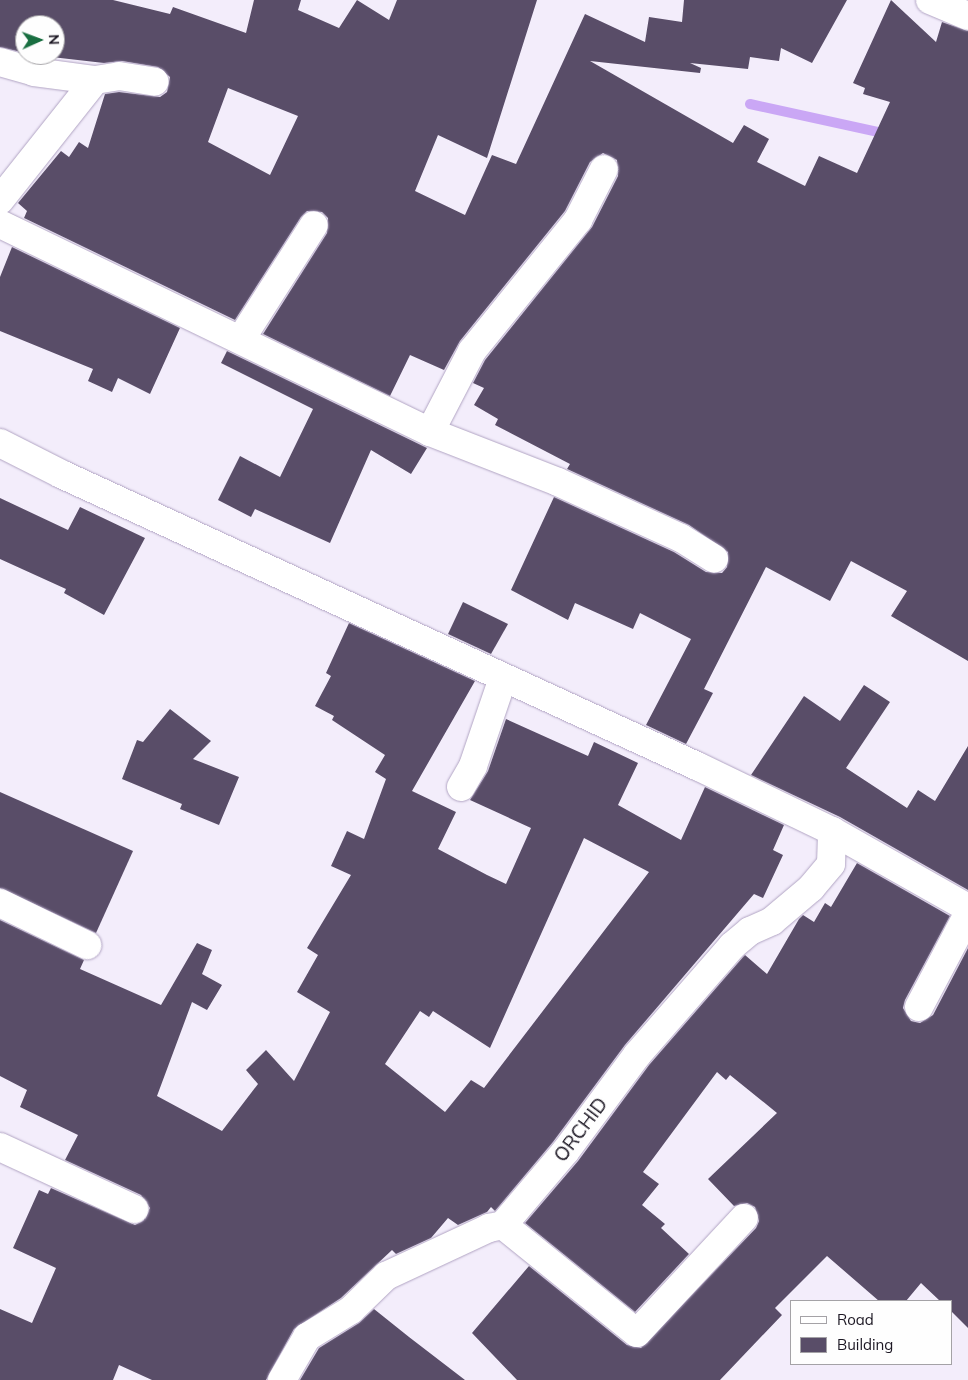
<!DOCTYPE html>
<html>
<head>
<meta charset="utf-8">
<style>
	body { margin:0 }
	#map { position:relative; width:968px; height:1380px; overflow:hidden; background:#f3edfb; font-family:Mulish,sans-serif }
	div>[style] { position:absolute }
	.stream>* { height:10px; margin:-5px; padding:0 5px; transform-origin:5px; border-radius:5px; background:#caa7f5 }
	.building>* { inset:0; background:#594d68 }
	.roads { filter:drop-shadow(0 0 1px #b1a4c3) drop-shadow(0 0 1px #b1a4c3) }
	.minor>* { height:28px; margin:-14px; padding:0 14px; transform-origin:14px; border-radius:14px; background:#fff }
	span { translate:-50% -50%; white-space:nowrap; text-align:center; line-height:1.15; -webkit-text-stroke:5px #fefefe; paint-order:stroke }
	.street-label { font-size:19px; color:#1c1723 }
	.legend { position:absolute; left:790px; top:1300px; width:162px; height:65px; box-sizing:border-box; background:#fefefe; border:1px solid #a4a2a6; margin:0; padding:6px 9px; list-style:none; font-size:15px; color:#1c1723 }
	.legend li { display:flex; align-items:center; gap:10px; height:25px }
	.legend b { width:25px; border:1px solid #a4a2a6 }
	.north { position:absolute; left:15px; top:15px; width:50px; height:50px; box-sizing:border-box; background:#fefefe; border:1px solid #a4a2a6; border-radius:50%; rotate:88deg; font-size:14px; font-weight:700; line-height:20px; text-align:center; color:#1c1723 }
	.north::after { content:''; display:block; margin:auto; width:18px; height:22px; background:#196f41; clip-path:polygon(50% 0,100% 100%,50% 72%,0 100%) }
</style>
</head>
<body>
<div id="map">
	<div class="stream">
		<i style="left:750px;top:104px;width:141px;rotate:12.3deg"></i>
	</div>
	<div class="building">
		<i style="clip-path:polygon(evenodd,0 0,113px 0,170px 14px,173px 7px,246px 33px,254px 0,301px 0,298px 10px,339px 28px,357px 0,389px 20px,397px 0,537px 0,487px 158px,438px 135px,415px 191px,465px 215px,492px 155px,516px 164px,585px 14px,645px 42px,649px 17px,682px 22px,684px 0,847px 0,812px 63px,781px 48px,779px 61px,750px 57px,748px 69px,690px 63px,701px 68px,700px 73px,590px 61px,733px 143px,744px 125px,769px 139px,757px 162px,805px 186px,819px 156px,857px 173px,890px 102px,863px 94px,865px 88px,853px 83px,891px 0,936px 42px,942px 22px,968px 31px,968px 661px,891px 616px,907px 591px,851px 561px,830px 601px,766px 567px,704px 689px,713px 693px,686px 744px,646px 725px,691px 639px,640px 613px,633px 629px,575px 603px,568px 620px,511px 590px,554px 497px,674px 552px,706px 572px,722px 573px,727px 567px,728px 552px,689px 525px,567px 469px,570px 464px,495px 425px,498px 419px,474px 405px,484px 388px,473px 383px,485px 360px,592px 227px,618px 176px,617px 160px,603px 153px,590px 162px,565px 211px,460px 341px,444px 370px,410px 355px,390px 396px,263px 334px,327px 233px,328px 218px,322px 212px,307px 211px,301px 217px,235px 320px,24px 218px,27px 211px,18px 203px,61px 151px,69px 157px,79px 142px,88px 148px,105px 94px,119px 92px,160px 97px,167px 92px,170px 77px,158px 67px,122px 61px,104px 63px,34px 55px,55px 55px,55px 25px,25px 25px,25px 53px,0 47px,0 0,228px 88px,298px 116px,270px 175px,208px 142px,228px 88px)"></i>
		<i style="clip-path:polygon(12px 247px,180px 328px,150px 394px,118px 378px,112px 392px,88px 381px,93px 369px,0 331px,0 277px)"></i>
		<i style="clip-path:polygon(227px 351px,423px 446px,427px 448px,411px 474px,371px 450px,330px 543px,255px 509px,251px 517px,218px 500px,240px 456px,280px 477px,313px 409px,221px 363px)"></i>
		<i style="clip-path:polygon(0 498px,68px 530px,80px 507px,145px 538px,104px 615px,64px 593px,66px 589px,0 559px)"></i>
		<i style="clip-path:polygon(463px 602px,508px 624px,491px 654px,448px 634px)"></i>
		<i style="clip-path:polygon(evenodd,349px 623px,475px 681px,412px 791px,456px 812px,438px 849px,487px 875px,506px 884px,531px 828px,470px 800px,488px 771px,506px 719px,588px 756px,594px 742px,638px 763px,618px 805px,681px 840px,705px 787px,784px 825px,773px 850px,783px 855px,763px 898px,754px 894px,625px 1045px,553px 1142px,495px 1211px,491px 1207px,487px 1212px,458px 1225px,448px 1218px,431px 1238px,396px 1254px,392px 1250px,341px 1298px,294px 1329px,266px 1380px,152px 1380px,119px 1365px,113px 1380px,0 1380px,0 1309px,32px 1323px,56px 1268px,13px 1248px,39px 1190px,48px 1194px,51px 1188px,135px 1225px,143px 1221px,150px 1208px,141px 1195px,65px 1160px,78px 1135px,20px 1107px,27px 1090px,0 1076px,0 920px,84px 960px,80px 969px,161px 1005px,197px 943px,212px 950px,202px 974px,222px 985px,207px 1010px,192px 1002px,157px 1096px,222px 1131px,258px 1084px,246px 1070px,266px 1050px,294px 1081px,330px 1012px,297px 992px,318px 955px,307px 948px,351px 875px,331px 866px,347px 831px,364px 839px,386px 779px,375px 772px,385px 755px,332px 720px,334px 716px,315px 706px,331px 676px,326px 673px,349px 623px,584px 838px,649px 872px,484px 1088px,471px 1080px,445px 1112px,385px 1064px,420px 1011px,429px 1017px,433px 1011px,490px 1048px,584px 838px)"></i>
		<i style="clip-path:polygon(864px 685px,890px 702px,846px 768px,907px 808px,918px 790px,935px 801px,968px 746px,968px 890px,840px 817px,751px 775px,804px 696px,840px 721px)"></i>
		<i style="clip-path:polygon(170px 709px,211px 741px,193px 759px,239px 777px,219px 825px,180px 809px,182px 804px,122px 779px,137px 740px,143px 742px)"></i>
		<i style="clip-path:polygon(0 792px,133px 851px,96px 933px,0 888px)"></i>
		<i style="clip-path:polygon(857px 863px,950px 916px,905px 1000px,903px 1008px,911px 1021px,920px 1023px,933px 1015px,968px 948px,968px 1328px,952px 1312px,952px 1301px,940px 1301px,921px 1283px,906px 1301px,879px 1301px,827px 1256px,775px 1308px,782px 1315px,720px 1380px,517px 1380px,472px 1333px,529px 1266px,627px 1345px,641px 1348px,756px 1228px,759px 1221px,755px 1207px,747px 1203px,734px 1206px,708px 1179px,777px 1113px,730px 1075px,726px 1080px,717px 1072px,643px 1172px,659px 1184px,642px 1205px,665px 1224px,661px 1228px,689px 1254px,635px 1312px,525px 1223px,578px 1161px,649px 1065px,743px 957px,745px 955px,767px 974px,799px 919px,803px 915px,814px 922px,825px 903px,831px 907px)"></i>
		<i style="clip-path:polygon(374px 1309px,409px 1337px,465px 1380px,300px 1380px,319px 1348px,359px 1323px)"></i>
	</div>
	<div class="roads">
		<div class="minor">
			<i style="left:930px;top:0;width:41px;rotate:22.8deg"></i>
			<i style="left:0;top:62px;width:35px;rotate:16deg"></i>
			<i style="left:34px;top:72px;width:62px;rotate:7.5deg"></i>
			<i style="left:95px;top:80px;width:24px;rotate:-9deg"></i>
			<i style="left:119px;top:76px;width:36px;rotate:9deg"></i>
			<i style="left:0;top:200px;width:153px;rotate:-51.6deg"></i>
			<i style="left:0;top:224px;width:478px;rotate:25.8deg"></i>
			<i style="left:430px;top:432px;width:137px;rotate:21.3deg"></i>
			<i style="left:558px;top:482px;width:135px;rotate:24.5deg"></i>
			<i style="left:681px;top:538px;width:39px;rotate:32deg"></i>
			<i style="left:241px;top:339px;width:135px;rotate:-57.4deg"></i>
			<i style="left:430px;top:432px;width:91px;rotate:-62.6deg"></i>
			<i style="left:472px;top:351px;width:169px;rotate:-51deg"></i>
			<i style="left:578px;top:220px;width:57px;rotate:-63deg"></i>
			<i style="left:0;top:443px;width:68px;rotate:26.9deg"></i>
			<i style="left:61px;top:474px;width:702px;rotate:24.67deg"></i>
			<i style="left:699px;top:767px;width:148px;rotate:25.7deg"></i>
			<i style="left:832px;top:831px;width:156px;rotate:29.5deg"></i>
			<i style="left:461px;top:787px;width:24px;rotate:-60deg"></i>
			<i style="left:473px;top:766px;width:93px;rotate:-71.2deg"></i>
			<i style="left:0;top:903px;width:97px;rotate:25.8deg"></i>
			<i style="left:919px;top:1007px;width:105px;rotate:-62.2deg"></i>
			<i style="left:0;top:1147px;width:148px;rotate:24.8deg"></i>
			<i style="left:503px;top:1225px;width:172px;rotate:38.9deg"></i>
			<i style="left:637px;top:1333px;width:157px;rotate:-47.1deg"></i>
			<i style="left:282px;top:1380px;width:50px;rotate:-59.8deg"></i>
			<i style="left:307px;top:1337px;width:52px;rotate:-31.5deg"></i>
			<i style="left:351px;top:1310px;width:49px;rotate:-44.2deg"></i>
			<i style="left:386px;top:1276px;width:114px;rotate:-25deg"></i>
			<i style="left:489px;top:1228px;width:14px;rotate:-12deg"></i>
			<i style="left:503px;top:1225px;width:96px;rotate:-49.7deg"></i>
			<i style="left:565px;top:1152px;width:121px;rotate:-53.4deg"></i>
			<i style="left:637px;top:1055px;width:145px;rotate:-48.9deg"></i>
			<i style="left:732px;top:946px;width:23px;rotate:-40deg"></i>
			<i style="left:750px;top:931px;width:24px;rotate:-24deg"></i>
			<i style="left:772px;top:921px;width:51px;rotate:-40.2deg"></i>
			<i style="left:811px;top:888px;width:31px;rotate:-50deg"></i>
			<i style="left:831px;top:864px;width:33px;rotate:-88deg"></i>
		</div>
	</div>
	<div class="street-label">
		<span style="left:581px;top:1130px;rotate:-53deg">ORCHID</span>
	</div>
	<ul class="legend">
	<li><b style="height:6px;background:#fff"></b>Road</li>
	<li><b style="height:14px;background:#594d68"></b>Building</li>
	</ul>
	<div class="north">N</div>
</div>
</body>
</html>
